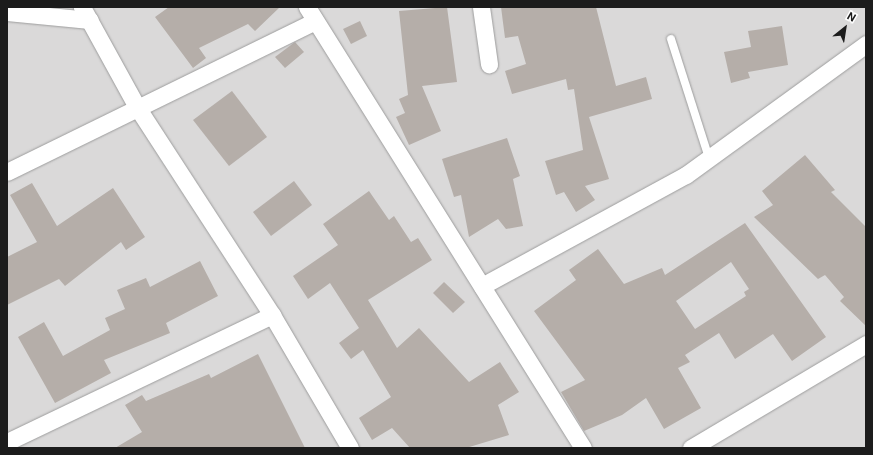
<!DOCTYPE html>
<html>
<head>
<meta charset="utf-8">
<style>
	body { margin:0 }
	#map { position:relative; width:873px; height:455px; overflow:hidden; background:#ece9e3; font-family:Roboto,sans-serif }
	div>[style] { position:absolute }
	.residential>* { inset:0; background:#dad9d9 }
	.building>* { inset:0; background:#b5aea9 }
	.roads { filter:drop-shadow(0 0 1px #9d9d9d) drop-shadow(0 0 1px #9d9d9d) }
	.lane>* { height:8px; margin:-4px; padding:0 4px; transform-origin:4px; border-radius:4px; background:#fff }
	.street>* { height:17px; margin:-8.5px; padding:0 8.5px; transform-origin:8.5px; border-radius:8.5px; background:#fff }
	span { translate:-50% -50%; white-space:nowrap; text-align:center; line-height:1.15; -webkit-text-stroke:3px #fff; paint-order:stroke }
	.frame { position:absolute; inset:0; border:8px solid #1c1c1c; pointer-events:none }
	.north { position:absolute; left:825px; top:8px; width:40px; height:40px; -webkit-text-stroke:3px #fff; paint-order:stroke; rotate:30deg; font-size:11px; font-weight:700; line-height:16px; text-align:center; color:#1c1c1c }
	.north::after { content:''; display:block; margin:auto; width:14px; height:18px; background:#1c1c1c; clip-path:polygon(50% 0,100% 100%,50% 72%,0 100%) }
</style>
</head>
<body>
<div id="map">
	<div class="residential">
		<i style="clip-path:polygon(7px 7px,866px 7px,866px 448px,7px 448px)"></i>
	</div>
	<div class="building">
		<i style="clip-path:polygon(169px 7px,280px 7px,255px 31px,248px 24px,199px 48px,206px 58px,193px 68px,155px 17px)"></i>
		<i style="clip-path:polygon(447px 7px,457px 82px,422px 86px,441px 131px,409px 145px,396px 117px,405px 113px,399px 99px,408px 95px,399px 11px)"></i>
		<i style="clip-path:polygon(501px 7px,596px 7px,616px 86px,646px 77px,652px 99px,589px 117px,609px 179px,585px 186px,595px 200px,576px 212px,564px 192px,556px 195px,545px 161px,583px 150px,574px 89px,568px 90px,566px 79px,512px 94px,505px 71px,526px 64px,518px 36px,505px 38px)"></i>
		<i style="clip-path:polygon(360px 21px,367px 36px,351px 44px,343px 29px)"></i>
		<i style="clip-path:polygon(782px 26px,788px 65px,748px 72px,750px 78px,731px 83px,724px 52px,751px 47px,748px 31px)"></i>
		<i style="clip-path:polygon(295px 42px,304px 52px,285px 68px,275px 57px)"></i>
		<i style="clip-path:polygon(232px 91px,267px 137px,229px 166px,193px 120px)"></i>
		<i style="clip-path:polygon(507px 138px,520px 176px,513px 179px,523px 226px,506px 229px,498px 219px,469px 237px,461px 195px,454px 197px,442px 159px)"></i>
		<i style="clip-path:polygon(805px 155px,835px 190px,831px 192px,866px 227px,866px 326px,840px 301px,844px 297px,825px 275px,818px 279px,754px 217px,773px 205px,762px 191px)"></i>
		<i style="clip-path:polygon(294px 181px,312px 205px,271px 236px,253px 212px)"></i>
		<i style="clip-path:polygon(32px 183px,57px 226px,113px 188px,145px 237px,126px 250px,121px 242px,65px 286px,59px 279px,7px 305px,7px 257px,37px 242px,10px 195px)"></i>
		<i style="clip-path:polygon(369px 191px,389px 220px,394px 216px,411px 242px,418px 238px,432px 260px,368px 300px,397px 348px,419px 328px,469px 382px,500px 362px,519px 392px,498px 405px,509px 435px,466px 448px,410px 448px,392px 428px,372px 440px,359px 418px,391px 397px,363px 350px,351px 359px,339px 343px,359px 328px,330px 283px,308px 299px,293px 276px,338px 245px,323px 224px)"></i>
		<i style="clip-path:polygon(evenodd,745px 223px,826px 337px,792px 361px,773px 334px,735px 359px,719px 333px,685px 355px,690px 362px,678px 368px,701px 408px,664px 429px,646px 398px,622px 415px,584px 431px,561px 392px,585px 380px,534px 311px,576px 280px,569px 270px,598px 249px,624px 284px,662px 268px,665px 275px,745px 223px,731px 262px,749px 289px,744px 292px,746px 296px,695px 329px,676px 301px,731px 262px)"></i>
		<i style="clip-path:polygon(200px 261px,218px 296px,166px 323px,170px 333px,104px 360px,111px 373px,55px 403px,18px 337px,44px 322px,63px 356px,110px 330px,105px 318px,125px 309px,117px 290px,146px 278px,150px 287px)"></i>
		<i style="clip-path:polygon(444px 282px,465px 302px,453px 313px,433px 293px)"></i>
		<i style="clip-path:polygon(258px 354px,305px 448px,115px 448px,142px 432px,125px 405px,142px 395px,146px 401px,209px 374px,211px 378px)"></i>
	</div>
	<div class="roads">
		<div class="lane">
			<i style="left:671px;top:39px;width:125px;rotate:72.3deg"></i>
		</div>
		<div class="street">
			<i style="left:82px;top:7px;width:114px;rotate:61.2deg"></i>
			<i style="left:137px;top:107px;width:248px;rotate:57deg"></i>
			<i style="left:272px;top:315px;width:154px;rotate:59.6deg"></i>
			<i style="left:307px;top:7px;width:520px;rotate:57.96deg"></i>
			<i style="left:481px;top:7px;width:58px;rotate:82deg"></i>
			<i style="left:7px;top:12px;width:83px;rotate:5.5deg"></i>
			<i style="left:7px;top:172px;width:343px;rotate:-26.1deg"></i>
			<i style="left:482px;top:286px;width:232px;rotate:-28.6deg"></i>
			<i style="left:686px;top:175px;width:223px;rotate:-36deg"></i>
			<i style="left:7px;top:442px;width:294px;rotate:-25.6deg"></i>
			<i style="left:691px;top:448px;width:204px;rotate:-30.7deg"></i>
		</div>
	</div>
	<div class="frame"></div>
	<div class="north">N</div>
</div>
</body>
</html>
